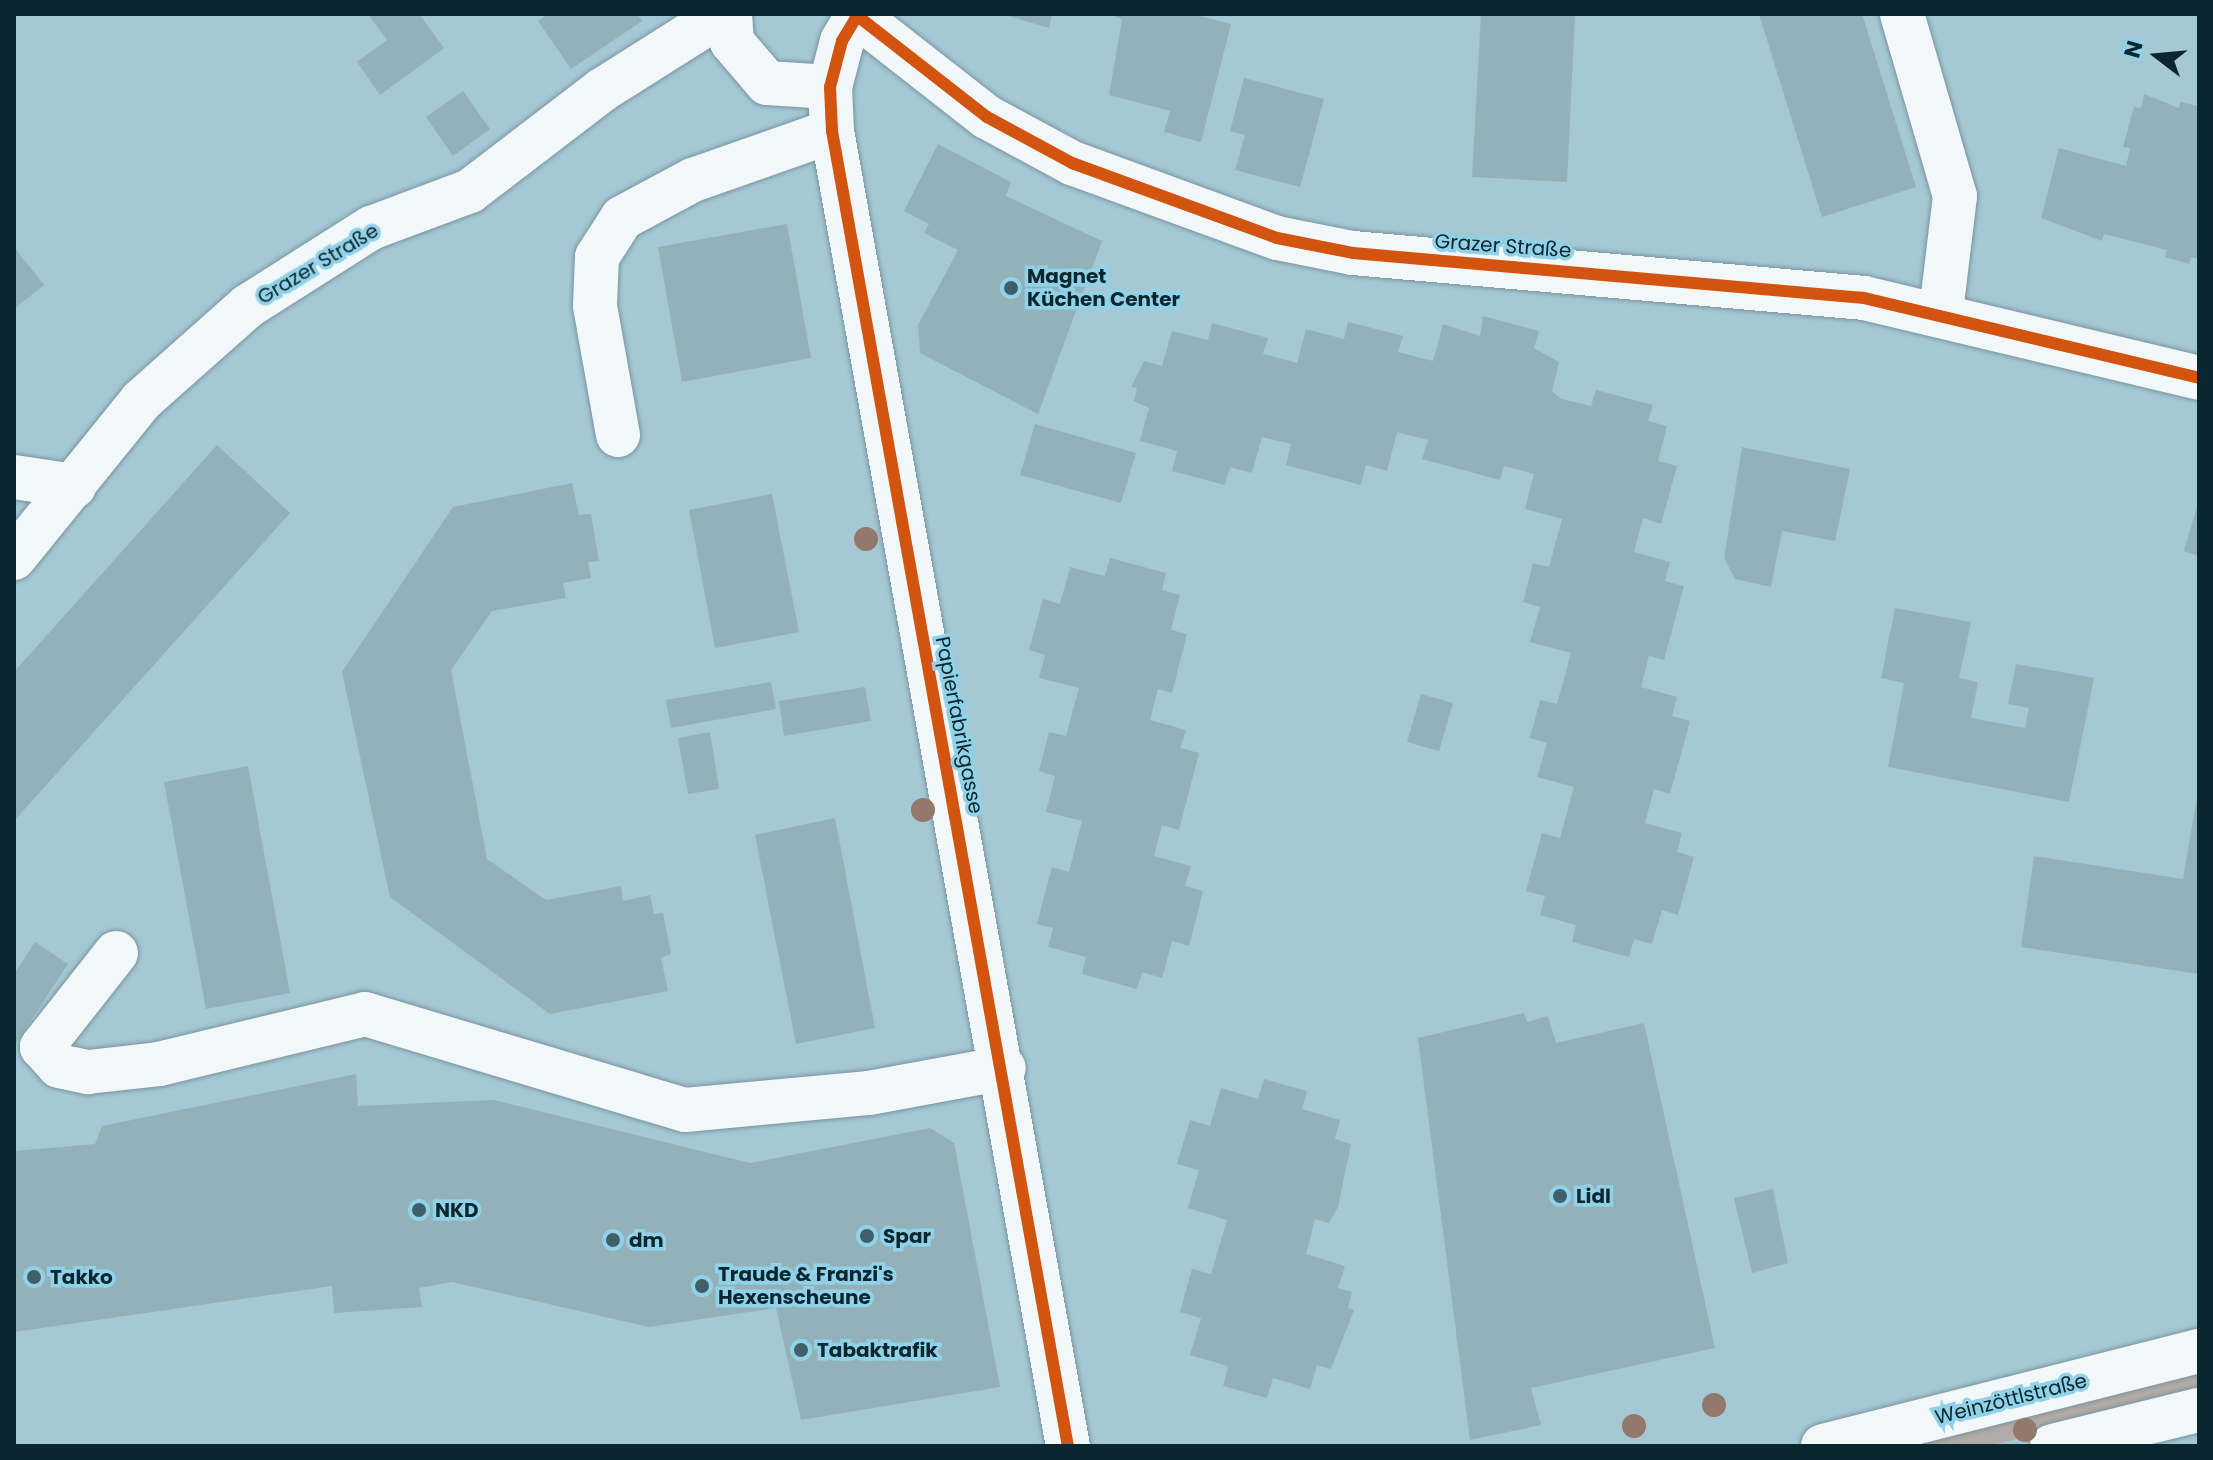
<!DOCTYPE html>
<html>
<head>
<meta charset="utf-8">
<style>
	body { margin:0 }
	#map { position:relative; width:2213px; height:1460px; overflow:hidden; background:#a5c8d5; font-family:Poppins,sans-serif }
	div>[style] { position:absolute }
	.green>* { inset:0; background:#b3aba7 }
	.building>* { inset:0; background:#93b1b8 }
	.roads { filter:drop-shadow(0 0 2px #79959f) drop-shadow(0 0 2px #79959f) }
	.minor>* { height:44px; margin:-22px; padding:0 22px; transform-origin:22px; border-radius:22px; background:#f2f7f9 }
	.major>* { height:44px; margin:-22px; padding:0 22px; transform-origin:22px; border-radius:22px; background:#f2f7f9 }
	.cycleway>* { height:12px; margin:-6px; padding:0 6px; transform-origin:6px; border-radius:6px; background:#d2540f }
	.trees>* { width:24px; height:24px; margin:-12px; border-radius:50%; background:#93786c }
	.dots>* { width:22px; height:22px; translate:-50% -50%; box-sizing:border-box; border:4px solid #91d2e9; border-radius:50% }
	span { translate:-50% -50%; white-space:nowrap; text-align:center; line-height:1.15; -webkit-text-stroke:7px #91d2e9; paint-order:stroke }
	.street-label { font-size:20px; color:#0a262e }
	.poi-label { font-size:20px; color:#0a262e; font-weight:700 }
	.left { translate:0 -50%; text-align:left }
	.frame { position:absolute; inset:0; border:16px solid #0a262e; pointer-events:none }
	.north { position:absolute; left:2117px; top:16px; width:80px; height:80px; -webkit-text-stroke:6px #91d2e9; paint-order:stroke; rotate:286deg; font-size:22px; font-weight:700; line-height:32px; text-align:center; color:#0a262e }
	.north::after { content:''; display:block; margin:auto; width:28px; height:36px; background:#0a262e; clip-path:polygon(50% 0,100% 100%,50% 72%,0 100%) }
</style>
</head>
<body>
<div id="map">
	<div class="green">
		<i style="clip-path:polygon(2199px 1373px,2199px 1388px,2062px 1429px,1987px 1446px,1905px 1446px)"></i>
	</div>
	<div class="building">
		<i style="clip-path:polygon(368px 14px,419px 14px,444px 48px,380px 95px,357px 62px,387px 40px)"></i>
		<i style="clip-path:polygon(548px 14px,637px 14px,642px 21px,571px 69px,538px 21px)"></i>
		<i style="clip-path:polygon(1002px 14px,1052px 14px,1049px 28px)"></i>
		<i style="clip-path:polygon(1109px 14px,1192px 14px,1231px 24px,1201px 142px,1164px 132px,1170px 111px,1109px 95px,1122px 19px)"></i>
		<i style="clip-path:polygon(1481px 14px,1575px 14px,1567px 182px,1472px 177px)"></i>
		<i style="clip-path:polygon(1759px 14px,1862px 14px,1916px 187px,1822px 217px)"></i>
		<i style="clip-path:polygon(1244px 78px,1324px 99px,1300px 187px,1235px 170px,1245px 135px,1230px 131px)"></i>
		<i style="clip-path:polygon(463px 91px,490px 129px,453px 156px,426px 117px)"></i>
		<i style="clip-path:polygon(2144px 94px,2179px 108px,2180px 102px,2199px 106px,2199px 259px,2191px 257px,2189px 264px,2165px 257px,2167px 250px,2104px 234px,2102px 241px,2041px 218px,2059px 148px,2126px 166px,2130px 148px,2123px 147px,2134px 107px,2141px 108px)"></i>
		<i style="clip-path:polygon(938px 144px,1011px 182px,1006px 196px,1102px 241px,1038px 414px,920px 353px,918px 325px,958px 250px,924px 233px,929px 224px,904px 211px)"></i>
		<i style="clip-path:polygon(787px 224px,811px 358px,682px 382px,658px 247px)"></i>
		<i style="clip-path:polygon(14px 247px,44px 285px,14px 309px)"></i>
		<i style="clip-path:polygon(1483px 316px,1539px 331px,1534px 348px,1559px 362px,1552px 391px,1561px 399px,1591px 406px,1596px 390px,1653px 405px,1648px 421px,1667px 426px,1658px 461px,1677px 466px,1661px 524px,1643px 518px,1634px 552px,1670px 562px,1665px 581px,1684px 586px,1664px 660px,1649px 656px,1641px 687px,1677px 697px,1672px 716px,1690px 721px,1670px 794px,1654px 789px,1645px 823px,1682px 833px,1677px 852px,1694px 857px,1678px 915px,1662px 910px,1652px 944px,1634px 939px,1629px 957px,1572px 942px,1576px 925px,1540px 915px,1545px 896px,1526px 891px,1542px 833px,1560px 838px,1574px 787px,1537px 777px,1547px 743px,1530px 738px,1540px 700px,1557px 704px,1571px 653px,1530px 642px,1540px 607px,1523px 602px,1533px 563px,1549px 567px,1562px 519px,1525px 509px,1534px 474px,1504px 466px,1500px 480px,1422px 459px,1428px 440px,1397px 432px,1387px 471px,1366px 465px,1361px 485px,1286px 465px,1291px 444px,1262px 437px,1252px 473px,1230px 467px,1225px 485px,1172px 471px,1177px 451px,1140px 441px,1149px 408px,1134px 401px,1137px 388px,1131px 387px,1144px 361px,1162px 366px,1172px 331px,1208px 340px,1212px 323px,1268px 338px,1263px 354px,1297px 363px,1306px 329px,1344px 339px,1348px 322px,1403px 336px,1398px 352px,1433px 361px,1443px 324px,1480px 336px)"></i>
		<i style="clip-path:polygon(1035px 424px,1136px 453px,1121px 503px,1020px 475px)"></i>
		<i style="clip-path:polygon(217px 445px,290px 513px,14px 821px,14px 672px)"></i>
		<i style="clip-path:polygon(1742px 447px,1850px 469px,1835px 541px,1782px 531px,1771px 587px,1735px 579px,1724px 558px)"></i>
		<i style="clip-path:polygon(572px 483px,579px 515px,591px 514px,599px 561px,588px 562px,591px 578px,563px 583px,566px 598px,492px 611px,451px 670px,487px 859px,546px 900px,621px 886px,623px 901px,650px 895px,654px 914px,663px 913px,671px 954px,661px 958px,668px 991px,550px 1014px,390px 897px,342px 672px,453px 507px)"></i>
		<i style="clip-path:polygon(772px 494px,799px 632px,715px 648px,689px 510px)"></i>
		<i style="clip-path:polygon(2198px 503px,2199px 503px,2199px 556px,2184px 551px)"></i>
		<i style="clip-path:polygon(1110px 558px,1166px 573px,1162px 590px,1180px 595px,1171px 630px,1187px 634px,1172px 693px,1158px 689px,1150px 720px,1186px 730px,1180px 748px,1199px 753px,1179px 830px,1162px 825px,1154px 856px,1191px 866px,1185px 886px,1203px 891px,1189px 946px,1172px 941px,1162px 978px,1142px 972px,1137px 989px,1082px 974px,1086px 957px,1048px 947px,1053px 928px,1037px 924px,1052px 867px,1069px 872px,1082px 821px,1046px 812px,1055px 776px,1039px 771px,1049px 732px,1066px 736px,1079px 688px,1039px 678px,1045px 655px,1029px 650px,1043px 599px,1060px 604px,1070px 567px,1105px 576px)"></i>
		<i style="clip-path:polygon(1895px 608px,1971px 622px,1959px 678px,1978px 682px,1971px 718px,2025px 728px,2029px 708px,2008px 704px,2016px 664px,2094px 678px,2069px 802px,1888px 767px,1904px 683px,1881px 678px)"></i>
		<i style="clip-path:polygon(771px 682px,776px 709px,671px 728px,666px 700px)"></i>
		<i style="clip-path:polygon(865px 687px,871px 721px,784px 736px,779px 701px)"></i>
		<i style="clip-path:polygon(1421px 694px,1453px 703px,1439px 751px,1407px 742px)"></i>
		<i style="clip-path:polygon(710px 732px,719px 789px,688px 794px,678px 738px)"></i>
		<i style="clip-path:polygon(248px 766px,290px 993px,206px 1009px,164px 782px)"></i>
		<i style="clip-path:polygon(2199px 785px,2199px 974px,2021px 947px,2034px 856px,2183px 879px)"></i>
		<i style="clip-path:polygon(835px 818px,875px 1028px,796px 1044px,755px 835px)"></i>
		<i style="clip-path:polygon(35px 942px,68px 964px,14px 1046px,14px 974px)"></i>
		<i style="clip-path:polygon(1524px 1013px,1527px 1022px,1548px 1016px,1556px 1043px,1644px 1023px,1715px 1348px,1531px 1388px,1541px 1425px,1470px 1440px,1418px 1038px)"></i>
		<i style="clip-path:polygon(356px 1074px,358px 1106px,494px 1100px,750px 1163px,930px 1128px,954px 1143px,1000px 1387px,801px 1420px,776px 1308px,649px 1327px,452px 1282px,419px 1288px,422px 1307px,334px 1313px,332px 1286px,14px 1332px,14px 1151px,95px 1144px,102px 1126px)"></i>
		<i style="clip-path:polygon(1264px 1079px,1307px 1091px,1302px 1109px,1340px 1120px,1335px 1139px,1351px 1144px,1338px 1207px,1329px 1223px,1315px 1219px,1306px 1254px,1345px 1266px,1338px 1288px,1352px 1292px,1348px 1308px,1354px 1310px,1331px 1369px,1317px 1365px,1310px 1389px,1273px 1378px,1267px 1398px,1223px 1386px,1228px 1366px,1190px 1355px,1201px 1318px,1180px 1312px,1192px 1269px,1211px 1274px,1227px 1220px,1188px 1208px,1199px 1170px,1177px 1164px,1190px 1120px,1210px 1126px,1221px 1088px,1258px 1099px)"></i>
		<i style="clip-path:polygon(1773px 1189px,1788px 1263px,1752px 1273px,1734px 1198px)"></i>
	</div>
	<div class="roads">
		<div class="minor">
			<i style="left:730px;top:14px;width:28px;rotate:86deg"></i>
			<i style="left:732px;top:42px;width:54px;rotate:49.5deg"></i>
			<i style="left:767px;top:83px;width:63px;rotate:3.6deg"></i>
			<i style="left:855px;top:14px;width:167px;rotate:38deg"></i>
			<i style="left:987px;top:117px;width:97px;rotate:28.4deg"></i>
			<i style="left:1072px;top:163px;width:218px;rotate:20.1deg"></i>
			<i style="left:1277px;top:238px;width:77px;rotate:11.2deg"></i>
			<i style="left:1353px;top:253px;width:513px;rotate:5.03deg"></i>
			<i style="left:1864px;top:298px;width:344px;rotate:13.4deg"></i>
			<i style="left:1902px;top:14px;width:190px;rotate:73.8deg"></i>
			<i style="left:1955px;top:196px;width:117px;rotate:96.9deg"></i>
			<i style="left:857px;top:16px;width:29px;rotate:121deg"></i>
			<i style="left:842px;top:41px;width:48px;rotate:104.6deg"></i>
			<i style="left:830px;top:87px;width:44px;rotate:87.4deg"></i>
			<i style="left:832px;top:131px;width:1336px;rotate:79.83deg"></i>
			<i style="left:618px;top:435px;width:131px;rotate:-100.1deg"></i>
			<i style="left:595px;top:306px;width:49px;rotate:-87.7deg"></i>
			<i style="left:597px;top:257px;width:46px;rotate:-57.3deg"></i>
			<i style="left:622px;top:218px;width:81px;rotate:-28.2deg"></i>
			<i style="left:693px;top:180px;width:147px;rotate:-19.4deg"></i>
			<i style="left:14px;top:477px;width:61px;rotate:8.5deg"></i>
			<i style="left:14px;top:558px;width:203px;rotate:-51deg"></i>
			<i style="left:142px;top:400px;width:142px;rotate:-41.6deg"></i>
			<i style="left:248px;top:306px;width:146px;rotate:-32.4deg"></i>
			<i style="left:371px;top:228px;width:106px;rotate:-20.5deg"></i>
			<i style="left:470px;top:191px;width:166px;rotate:-37.4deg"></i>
			<i style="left:602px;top:90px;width:142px;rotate:-32.3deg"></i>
			<i style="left:116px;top:953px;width:120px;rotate:128.2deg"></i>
			<i style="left:42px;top:1047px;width:25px;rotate:48deg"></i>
			<i style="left:59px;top:1066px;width:30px;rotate:12deg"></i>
			<i style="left:88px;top:1072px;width:71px;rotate:-6.4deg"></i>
			<i style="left:159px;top:1064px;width:212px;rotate:-13.6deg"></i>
			<i style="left:365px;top:1014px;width:334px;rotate:16.7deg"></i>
			<i style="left:685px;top:1110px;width:185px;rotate:-5.3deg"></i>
			<i style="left:869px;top:1093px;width:137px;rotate:-10.5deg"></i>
		</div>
		<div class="major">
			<i style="left:1823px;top:1446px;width:388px;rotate:-14.2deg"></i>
			<i style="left:2052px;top:1446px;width:151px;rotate:-13.8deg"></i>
		</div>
	</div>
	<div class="cycleway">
		<i style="left:855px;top:14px;width:167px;rotate:38deg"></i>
		<i style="left:987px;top:117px;width:97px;rotate:28.4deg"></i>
		<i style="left:1072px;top:163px;width:218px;rotate:20.1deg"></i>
		<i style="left:1277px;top:238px;width:77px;rotate:11.2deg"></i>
		<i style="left:1353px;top:253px;width:513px;rotate:5.03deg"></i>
		<i style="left:1864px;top:298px;width:344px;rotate:13.4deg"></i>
		<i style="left:857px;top:16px;width:29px;rotate:121deg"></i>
		<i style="left:842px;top:41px;width:48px;rotate:104.6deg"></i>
		<i style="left:830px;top:87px;width:44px;rotate:87.4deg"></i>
		<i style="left:832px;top:131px;width:1336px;rotate:79.83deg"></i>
	</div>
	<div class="trees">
		<i style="left:866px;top:539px"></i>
		<i style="left:923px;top:810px"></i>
		<i style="left:1714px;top:1405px"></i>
		<i style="left:1634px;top:1426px"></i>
		<i style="left:2025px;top:1430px"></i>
	</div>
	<div class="dots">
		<i style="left:1011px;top:288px;background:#405f68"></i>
		<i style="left:1560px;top:1196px;background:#405f68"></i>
		<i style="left:419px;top:1210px;background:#405f68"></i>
		<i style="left:867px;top:1236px;background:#405f68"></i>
		<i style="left:613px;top:1240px;background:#405f68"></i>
		<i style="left:34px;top:1277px;background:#405f68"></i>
		<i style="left:702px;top:1286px;background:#405f68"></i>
		<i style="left:801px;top:1350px;background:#405f68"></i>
	</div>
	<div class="street-label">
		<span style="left:1503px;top:246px;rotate:4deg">Grazer Straße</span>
		<span style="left:318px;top:264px;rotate:-31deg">Grazer Straße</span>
		<span style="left:959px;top:725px;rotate:79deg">Papierfabrikgasse</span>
		<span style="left:2011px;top:1399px;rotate:-14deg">Weinzöttlstraße</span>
	</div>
	<div class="poi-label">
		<span class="left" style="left:1027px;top:288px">Magnet<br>Küchen Center</span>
		<span class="left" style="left:1576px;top:1196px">Lidl</span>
		<span class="left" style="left:435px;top:1210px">NKD</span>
		<span class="left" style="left:883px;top:1236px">Spar</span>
		<span class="left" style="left:629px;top:1240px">dm</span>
		<span class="left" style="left:718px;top:1286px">Traude &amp; Franzi's<br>Hexenscheune</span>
		<span class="left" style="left:50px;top:1277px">Takko</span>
		<span class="left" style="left:817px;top:1350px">Tabaktrafik</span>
	</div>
	<div class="frame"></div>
	<div class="north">N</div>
</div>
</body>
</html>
